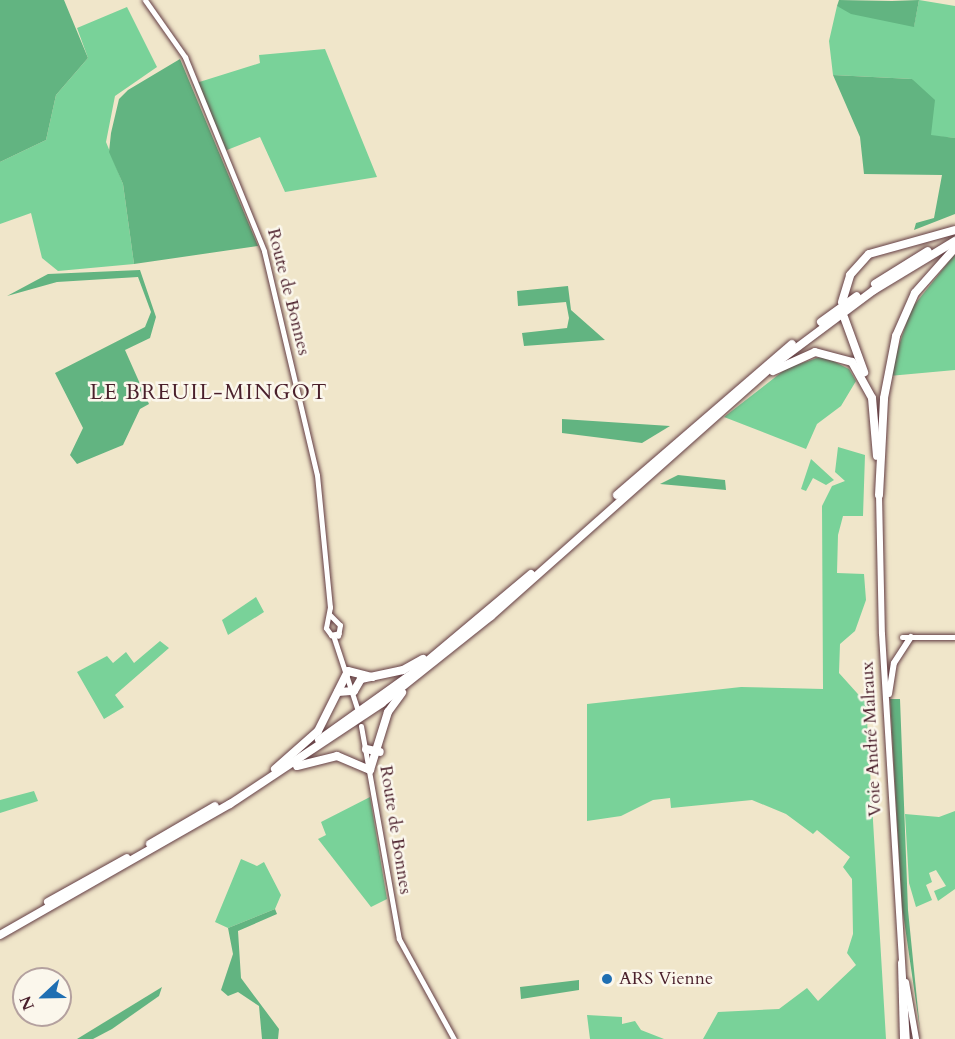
<!DOCTYPE html>
<html>
<head>
<meta charset="utf-8">
<style>
	body { margin:0 }
	#map { position:relative; width:955px; height:1039px; overflow:hidden; background:#f0e6ca; font-family:Cardo,serif }
	div>[style] { position:absolute }
	.green>* { inset:0; background:#79d299 }
	.forest>* { inset:0; background:#62b481 }
	.roads { filter:drop-shadow(0 0 2px #633d43) drop-shadow(0 0 2px #633d43) }
	.secondary>* { height:5px; margin:-2.5px; padding:0 2.5px; transform-origin:2.5px; border-radius:2.5px; background:#fff }
	.primary>* { height:6px; margin:-3px; padding:0 3px; transform-origin:3px; border-radius:3px; background:#fff }
	.highway>* { height:8px; margin:-4px; padding:0 4px; transform-origin:4px; border-radius:4px; background:#fff }
	.dots>* { width:16px; height:16px; translate:-50% -50%; box-sizing:border-box; border:3px solid #fbf7ec; border-radius:50% }
	span { translate:-50% -50%; white-space:nowrap; text-align:center; line-height:1.15; -webkit-text-stroke:5px #fbf7ec; paint-order:stroke }
	.street-label { font-size:18px; color:#4a1f2b }
	.poi-label { font-size:18px; color:#4a1f2b }
	.left { translate:0 -50%; text-align:left }
	.quarter-label { font-size:21px; color:#4a1f2b; letter-spacing:1.5px }
	.north { position:absolute; left:12px; top:967px; width:60px; height:60px; box-sizing:border-box; background:#fbf7ec; border:2px solid #b4a19f; border-radius:50%; rotate:248deg; font-size:16px; font-weight:700; line-height:24px; text-align:center; color:#4a1f2b }
	.north::after { content:''; display:block; margin:auto; width:21px; height:27px; background:#1f6fb2; clip-path:polygon(50% 0,100% 100%,50% 72%,0 100%) }
</style>
</head>
<body>
<div id="map">
	<div class="green">
		<i style="clip-path:polygon(919px 0,955px 6px,955px 138px,931px 136px,912px 79px,833px 75px,829px 41px,837px 6px,914px 26px)"></i>
		<i style="clip-path:polygon(127px 7px,157px 67px,115px 96px,106px 142px,123px 184px,134px 264px,58px 271px,42px 258px,31px 213px,0 224px,0 162px,46px 140px,56px 95px,88px 58px,77px 28px)"></i>
		<i style="clip-path:polygon(325px 49px,377px 177px,285px 192px,260px 137px,222px 152px,193px 84px,260px 63px,259px 55px)"></i>
		<i style="clip-path:polygon(955px 254px,955px 370px,889px 376px,911px 309px)"></i>
		<i style="clip-path:polygon(823px 356px,849px 369px,856px 381px,841px 406px,817px 424px,806px 449px,724px 417px,787px 368px)"></i>
		<i style="clip-path:polygon(838px 447px,865px 455px,863px 516px,843px 516px,838px 535px,837px 573px,864px 574px,866px 600px,855px 631px,840px 644px,839px 673px,866px 703px,886px 1039px,703px 1039px,718px 1012px,779px 1009px,807px 988px,818px 1001px,856px 965px,847px 953px,853px 934px,852px 879px,843px 867px,850px 857px,817px 830px,813px 834px,786px 814px,752px 800px,671px 808px,670px 798px,653px 800px,621px 816px,587px 821px,587px 704px,741px 687px,823px 689px,822px 506px,832px 486px,845px 481px,835px 472px)"></i>
		<i style="clip-path:polygon(811px 459px,834px 480px,826px 485px,813px 478px,806px 491px,801px 489px)"></i>
		<i style="clip-path:polygon(256px 597px,264px 612px,228px 635px,222px 620px)"></i>
		<i style="clip-path:polygon(160px 641px,169px 648px,115px 695px,124px 707px,104px 719px,77px 672px,107px 656px,113px 663px,126px 652px,134px 663px)"></i>
		<i style="clip-path:polygon(34px 791px,38px 801px,0 813px,0 800px)"></i>
		<i style="clip-path:polygon(370px 797px,387px 899px,371px 907px,318px 839px,326px 835px,321px 822px)"></i>
		<i style="clip-path:polygon(955px 811px,955px 889px,938px 901px,934px 891px,946px 886px,936px 870px,929px 873px,932px 882px,926px 885px,932px 900px,916px 907px,909px 883px,905px 814px,939px 817px)"></i>
		<i style="clip-path:polygon(241px 859px,257px 866px,264px 862px,281px 895px,275px 909px,228px 928px,215px 922px)"></i>
		<i style="clip-path:polygon(587px 1015px,622px 1017px,622px 1024px,635px 1021px,641px 1030px,664px 1039px,590px 1039px)"></i>
	</div>
	<div class="forest">
		<i style="clip-path:polygon(0 0,64px 0,88px 58px,56px 95px,46px 140px,0 162px)"></i>
		<i style="clip-path:polygon(839px 0,892px 1px,919px 0,914px 27px,851px 14px,837px 6px)"></i>
		<i style="clip-path:polygon(180px 59px,258px 246px,134px 264px,123px 184px,109px 152px,111px 133px,119px 99px,128px 90px)"></i>
		<i style="clip-path:polygon(833px 75px,912px 79px,935px 100px,931px 135px,955px 138px,955px 214px,914px 230px,916px 223px,934px 218px,942px 175px,864px 174px,860px 137px)"></i>
		<i style="clip-path:polygon(140px 270px,156px 317px,150px 338px,125px 350px,149px 404px,140px 409px,123px 445px,77px 464px,70px 455px,83px 428px,55px 373px,145px 327px,151px 312px,138px 277px,57px 282px,7px 296px,48px 274px)"></i>
		<i style="clip-path:polygon(568px 286px,571px 310px,605px 340px,524px 346px,522px 333px,567px 328px,569px 318px,566px 302px,518px 306px,517px 291px)"></i>
		<i style="clip-path:polygon(562px 419px,670px 426px,642px 443px,562px 433px)"></i>
		<i style="clip-path:polygon(678px 475px,725px 480px,726px 490px,660px 484px)"></i>
		<i style="clip-path:polygon(890px 699px,900px 699px,908px 910px,920px 1030px,902px 906px)"></i>
		<i style="clip-path:polygon(275px 909px,277px 914px,238px 931px,241px 978px,279px 1029px,278px 1039px,262px 1039px,259px 1006px,238px 992px,228px 996px,221px 990px,233px 954px,228px 928px)"></i>
		<i style="clip-path:polygon(579px 980px,579px 990px,521px 999px,520px 987px)"></i>
		<i style="clip-path:polygon(162px 987px,159px 996px,112px 1029px,93px 1039px,77px 1039px)"></i>
	</div>
	<div class="roads">
		<div class="secondary">
			<i style="left:145px;top:0;width:70px;rotate:54.9deg"></i>
			<i style="left:185px;top:57px;width:209px;rotate:67.8deg"></i>
			<i style="left:264px;top:251px;width:230px;rotate:76.7deg"></i>
			<i style="left:317px;top:475px;width:133px;rotate:84.4deg"></i>
			<i style="left:330px;top:607px;width:21px;rotate:101deg"></i>
			<i style="left:326px;top:628px;width:9px;rotate:54deg"></i>
			<i style="left:331px;top:635px;width:8px;rotate:-14deg"></i>
			<i style="left:330px;top:615px;width:14px;rotate:45deg"></i>
			<i style="left:340px;top:625px;width:11px;rotate:100deg"></i>
			<i style="left:333px;top:635px;width:77px;rotate:71.8deg"></i>
			<i style="left:902px;top:637px;width:53px"></i>
			<i style="left:361px;top:726px;width:216px;rotate:79.9deg"></i>
			<i style="left:399px;top:939px;width:114px;rotate:61.2deg"></i>
			<i style="left:900px;top:962px;width:77px;rotate:88.5deg"></i>
		</div>
		<div class="primary">
			<i style="left:879px;top:495px;width:139px;rotate:88.8deg"></i>
			<i style="left:882px;top:634px;width:406px;rotate:86.5deg"></i>
			<i style="left:889px;top:694px;width:31px;rotate:-81deg"></i>
			<i style="left:894px;top:663px;width:31px;rotate:-57deg"></i>
			<i style="left:906px;top:982px;width:58px;rotate:80deg"></i>
		</div>
		<div class="highway">
			<i style="left:875px;top:284px;width:62px;rotate:-31.9deg"></i>
			<i style="left:842px;top:302px;width:28px;rotate:-73deg"></i>
			<i style="left:850px;top:275px;width:28px;rotate:-48deg"></i>
			<i style="left:869px;top:254px;width:89px;rotate:-15.6deg"></i>
			<i style="left:844px;top:317px;width:59px;rotate:70deg"></i>
			<i style="left:821px;top:322px;width:44px;rotate:-35.8deg"></i>
			<i style="left:773px;top:371px;width:46px;rotate:-24.3deg"></i>
			<i style="left:815px;top:352px;width:38px;rotate:15deg"></i>
			<i style="left:852px;top:362px;width:41px;rotate:60.9deg"></i>
			<i style="left:872px;top:398px;width:58px;rotate:85.1deg"></i>
			<i style="left:617px;top:495px;width:231px;rotate:-40.8deg"></i>
			<i style="left:879px;top:495px;width:97px;rotate:-87deg"></i>
			<i style="left:884px;top:398px;width:63px;rotate:-79deg"></i>
			<i style="left:896px;top:336px;width:47px;rotate:-66.2deg"></i>
			<i style="left:915px;top:293px;width:60px;rotate:-48.4deg"></i>
			<i style="left:338px;top:692px;width:16px;rotate:-4deg"></i>
			<i style="left:354px;top:691px;width:14px;rotate:-60deg"></i>
			<i style="left:361px;top:679px;width:43px;rotate:-12.1deg"></i>
			<i style="left:403px;top:670px;width:23px;rotate:-29deg"></i>
			<i style="left:319px;top:740px;width:115px;rotate:-35.5deg"></i>
			<i style="left:413px;top:673px;width:154px;rotate:-40deg"></i>
			<i style="left:366px;top:749px;width:14px;rotate:12deg"></i>
			<i style="left:297px;top:766px;width:41px;rotate:-14deg"></i>
			<i style="left:337px;top:756px;width:36px;rotate:23deg"></i>
			<i style="left:370px;top:770px;width:61px;rotate:-72.8deg"></i>
			<i style="left:388px;top:712px;width:24px;rotate:-54deg"></i>
			<i style="left:275px;top:769px;width:57px;rotate:-41.5deg"></i>
			<i style="left:318px;top:731px;width:67px;rotate:-63.4deg"></i>
			<i style="left:348px;top:671px;width:25px;rotate:14deg"></i>
			<i style="left:150px;top:844px;width:75px;rotate:-30.3deg"></i>
			<i style="left:48px;top:902px;width:90px;rotate:-29.1deg"></i>
			<i style="left:0;top:935px;width:265px;rotate:-29.7deg"></i>
			<i style="left:230px;top:804px;width:182px;rotate:-33.6deg"></i>
			<i style="left:382px;top:703px;width:139px;rotate:-38.6deg"></i>
			<i style="left:491px;top:616px;width:375px;rotate:-41.6deg"></i>
			<i style="left:771px;top:367px;width:129px;rotate:-36.8deg"></i>
			<i style="left:874px;top:290px;width:95px;rotate:-31.2deg"></i>
		</div>
	</div>
	<div class="dots">
		<i style="left:607px;top:979px;background:#1f6fb2"></i>
	</div>
	<div class="street-label">
		<span style="left:288px;top:292px;rotate:76deg">Route de Bonnes</span>
		<span style="left:872px;top:739px;rotate:-93deg">Voie André Malraux</span>
		<span style="left:395px;top:830px;rotate:81deg">Route de Bonnes</span>
	</div>
	<div class="poi-label">
		<span class="left" style="left:619px;top:979px">ARS Vienne</span>
	</div>
	<div class="quarter-label">
		<span style="left:209px;top:393px">LE BREUIL-MINGOT</span>
	</div>
	<div class="north">N</div>
</div>
</body>
</html>
